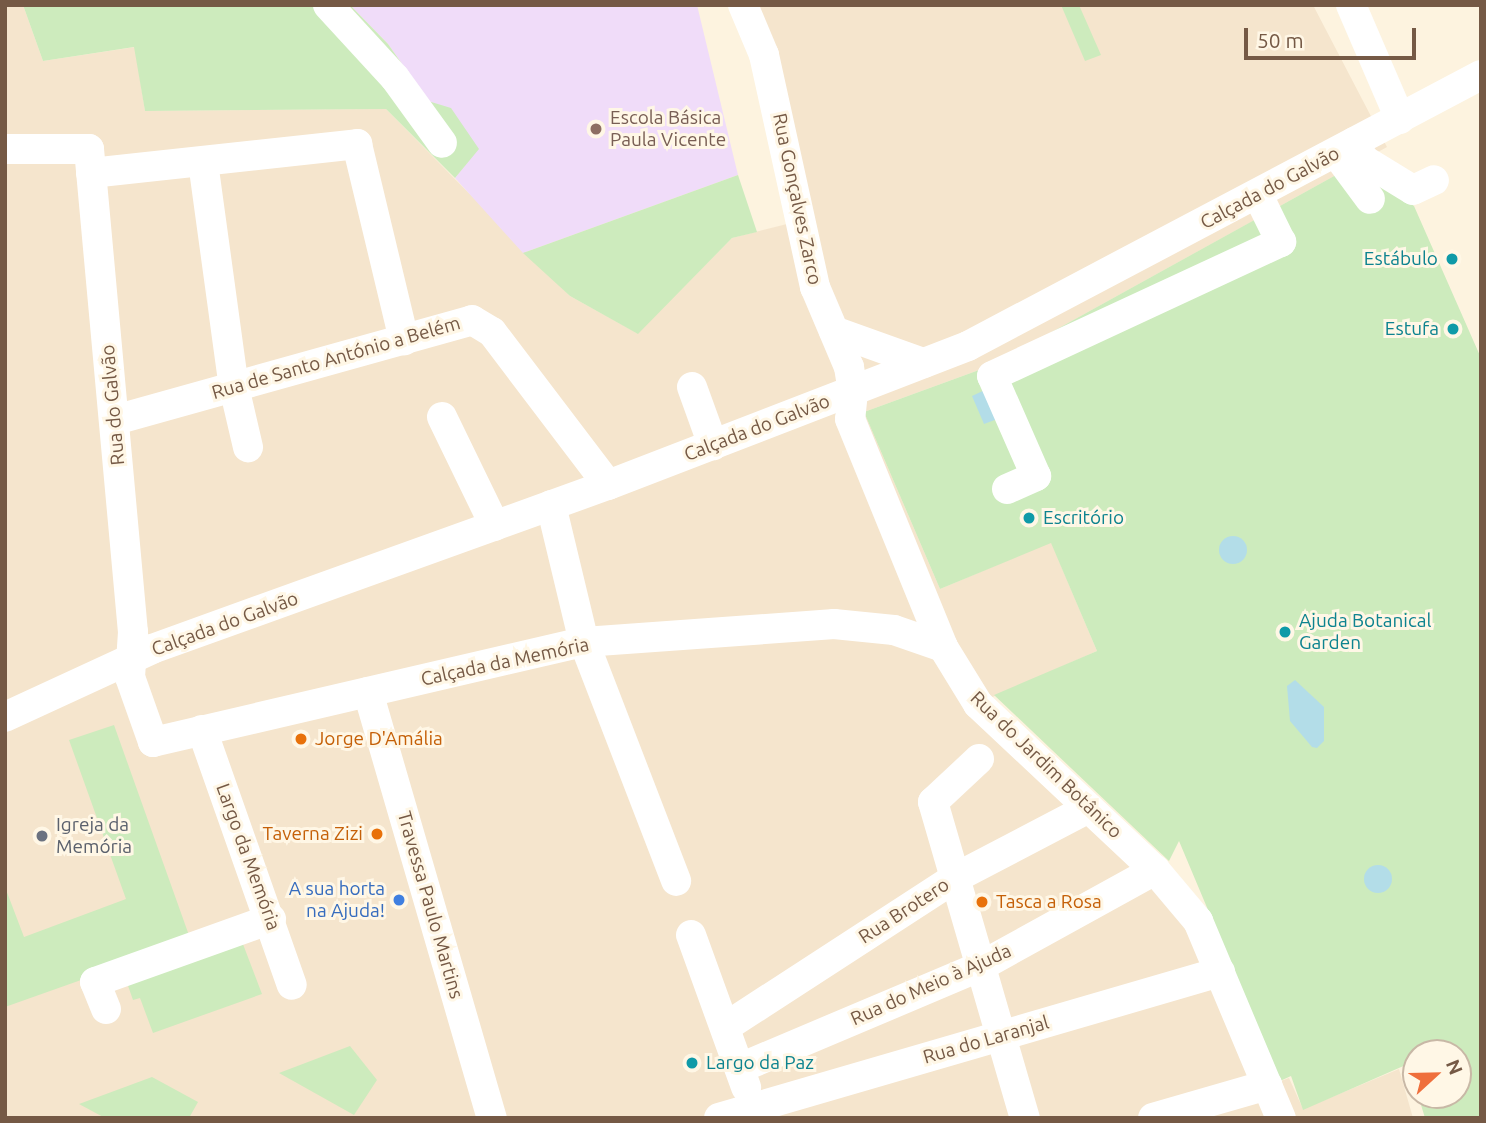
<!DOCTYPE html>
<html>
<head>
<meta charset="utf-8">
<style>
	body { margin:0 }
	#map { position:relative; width:1486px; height:1123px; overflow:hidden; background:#fdf3df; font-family:Ubuntu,sans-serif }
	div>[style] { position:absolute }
	.residential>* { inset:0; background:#f5e5cd }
	.education>* { inset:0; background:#f0dcf9 }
	.green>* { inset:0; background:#cdebbd }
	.water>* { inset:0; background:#b3dde8 }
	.round { border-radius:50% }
	.minor>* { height:30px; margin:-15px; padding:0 15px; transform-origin:15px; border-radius:15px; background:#fff }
	.dots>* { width:19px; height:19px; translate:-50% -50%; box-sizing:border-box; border:4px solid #fff7e6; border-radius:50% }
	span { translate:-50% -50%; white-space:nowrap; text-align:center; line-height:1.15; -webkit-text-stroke:6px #fff7e6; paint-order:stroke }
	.education-label { font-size:19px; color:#785e54 }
	.left { translate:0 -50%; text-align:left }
	.street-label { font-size:19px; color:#755945 }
	.culture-label { font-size:19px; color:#0d838f }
	.right { translate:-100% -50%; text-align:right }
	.food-label { font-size:19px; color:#c56008 }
	.worship-label { font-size:19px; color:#5b616d }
	.shop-label { font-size:19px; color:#366cbe }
	.frame { position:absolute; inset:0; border:7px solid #755945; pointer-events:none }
	.north { position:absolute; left:1402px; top:1039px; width:70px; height:70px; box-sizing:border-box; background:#fff7e6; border:2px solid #c8b8a6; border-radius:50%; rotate:68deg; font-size:19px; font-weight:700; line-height:28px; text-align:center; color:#755945 }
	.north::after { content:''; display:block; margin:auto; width:24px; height:32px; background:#ef6f3c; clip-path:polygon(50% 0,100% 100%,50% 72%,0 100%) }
	.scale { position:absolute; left:1244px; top:28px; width:172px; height:32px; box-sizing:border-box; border:4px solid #755945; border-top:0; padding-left:9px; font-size:21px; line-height:24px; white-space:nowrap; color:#755945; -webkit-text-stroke:5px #fff7e6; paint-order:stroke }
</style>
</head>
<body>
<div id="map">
	<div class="residential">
		<i style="clip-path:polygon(5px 5px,23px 5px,43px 61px,135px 47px,145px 111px,386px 109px,570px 296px,637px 333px,732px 238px,791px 223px,759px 77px,729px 5px,1313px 5px,1387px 147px,990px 366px,864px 412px,940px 589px,1051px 542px,1097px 651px,979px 703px,1155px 870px,1278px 1082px,1289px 1078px,1303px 1109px,1399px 1069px,1413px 1118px,5px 1118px)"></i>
	</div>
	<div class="education">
		<i style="clip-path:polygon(350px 5px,697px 5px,738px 175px,523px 253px,455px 178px,478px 149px,451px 109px,428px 101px,388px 44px)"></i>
	</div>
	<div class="green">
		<i style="clip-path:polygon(23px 5px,350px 5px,388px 44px,428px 101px,451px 108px,479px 149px,455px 178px,386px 109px,145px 111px,134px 47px,43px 61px)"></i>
		<i style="clip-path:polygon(1061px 5px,1079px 5px,1101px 55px,1085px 61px)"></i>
		<i style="clip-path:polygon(1354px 165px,1414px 206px,1481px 358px,1481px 1118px,1425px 1118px,1418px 1095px,1458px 1095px,1458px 1053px,1416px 1053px,1416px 1089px,1408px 1064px,1303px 1110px,1291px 1076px,1280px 1081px,1179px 841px,1169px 861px,994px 695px,1097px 651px,1051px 543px,940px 589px,864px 412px,990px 366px)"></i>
		<i style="clip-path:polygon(738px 175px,757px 232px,732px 238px,638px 334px,570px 296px,523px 253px)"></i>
		<i style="clip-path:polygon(114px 725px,191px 941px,5px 1007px,5px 887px,24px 937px,126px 899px,69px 740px)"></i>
		<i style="clip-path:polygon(241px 939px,262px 994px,153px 1033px,140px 998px,133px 1000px,126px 980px)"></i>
		<i style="clip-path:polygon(350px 1046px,377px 1080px,354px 1115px,279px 1073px)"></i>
		<i style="clip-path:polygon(152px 1077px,198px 1102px,189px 1118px,105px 1118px,79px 1104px)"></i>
	</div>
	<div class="water">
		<i style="clip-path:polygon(987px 389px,1000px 418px,984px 424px,972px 396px)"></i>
		<i class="round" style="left:1219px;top:536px;width:28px;height:28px"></i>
		<i style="clip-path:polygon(1295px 680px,1324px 707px,1324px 741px,1317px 748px,1312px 747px,1290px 721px,1287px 686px)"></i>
		<i class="round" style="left:1364px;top:865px;width:28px;height:28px"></i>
	</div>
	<div class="minor">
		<i style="left:328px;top:5px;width:99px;rotate:47.5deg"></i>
		<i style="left:395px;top:78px;width:80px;rotate:54.1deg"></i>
		<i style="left:743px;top:5px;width:54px;rotate:67.2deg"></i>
		<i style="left:764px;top:55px;width:238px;rotate:77.6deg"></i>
		<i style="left:815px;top:287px;width:87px;rotate:67deg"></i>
		<i style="left:849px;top:367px;width:25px;rotate:81deg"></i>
		<i style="left:853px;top:392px;width:27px;rotate:96deg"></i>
		<i style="left:850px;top:419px;width:246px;rotate:67.8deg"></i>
		<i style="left:943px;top:647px;width:67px;rotate:58.4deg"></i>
		<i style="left:978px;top:704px;width:243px;rotate:43.2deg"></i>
		<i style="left:1155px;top:870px;width:67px;rotate:49.9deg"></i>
		<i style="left:1198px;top:921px;width:214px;rotate:67.2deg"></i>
		<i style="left:1351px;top:5px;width:124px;rotate:66.7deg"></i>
		<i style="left:1354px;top:142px;width:21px;rotate:61deg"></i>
		<i style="left:1364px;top:160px;width:57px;rotate:31.5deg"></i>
		<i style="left:1413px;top:190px;width:23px;rotate:-25deg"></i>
		<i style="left:5px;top:149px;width:84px"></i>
		<i style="left:89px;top:149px;width:485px;rotate:84.8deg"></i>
		<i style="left:133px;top:632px;width:45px;rotate:93.8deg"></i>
		<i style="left:130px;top:677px;width:69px;rotate:70.5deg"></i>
		<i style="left:153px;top:742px;width:442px;rotate:-13.1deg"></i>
		<i style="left:584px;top:642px;width:251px;rotate:-4.1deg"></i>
		<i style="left:834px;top:624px;width:60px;rotate:5.7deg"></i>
		<i style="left:894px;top:630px;width:52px;rotate:19.1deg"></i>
		<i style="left:1336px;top:153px;width:57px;rotate:53.5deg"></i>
		<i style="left:203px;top:162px;width:227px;rotate:82.2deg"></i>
		<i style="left:234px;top:387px;width:62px;rotate:76.9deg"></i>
		<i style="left:91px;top:173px;width:268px;rotate:-6.2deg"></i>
		<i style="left:357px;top:144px;width:202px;rotate:76.5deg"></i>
		<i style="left:834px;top:331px;width:95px;rotate:19.8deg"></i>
		<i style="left:692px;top:387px;width:62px;rotate:70.1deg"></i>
		<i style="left:442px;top:417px;width:121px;rotate:64.1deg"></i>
		<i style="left:115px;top:420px;width:371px;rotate:-15.6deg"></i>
		<i style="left:472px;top:320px;width:23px;rotate:31deg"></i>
		<i style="left:492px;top:332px;width:192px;rotate:52.8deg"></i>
		<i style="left:1007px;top:489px;width:32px;rotate:-24deg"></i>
		<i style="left:1036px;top:476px;width:109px;rotate:-113.7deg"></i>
		<i style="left:992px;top:376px;width:319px;rotate:-24.9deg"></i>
		<i style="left:1281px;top:242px;width:52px;rotate:-116.1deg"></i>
		<i style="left:551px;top:505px;width:141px;rotate:76.5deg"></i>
		<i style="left:584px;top:642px;width:256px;rotate:68.9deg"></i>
		<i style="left:368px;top:692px;width:444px;rotate:73.8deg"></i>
		<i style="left:5px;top:717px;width:162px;rotate:-24.8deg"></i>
		<i style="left:152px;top:649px;width:485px;rotate:-19.8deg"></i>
		<i style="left:608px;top:485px;width:386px;rotate:-21.1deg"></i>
		<i style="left:968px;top:346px;width:580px;rotate:-27.85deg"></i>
		<i style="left:202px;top:730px;width:270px;rotate:70.6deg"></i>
		<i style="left:979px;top:759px;width:63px;rotate:136.9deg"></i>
		<i style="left:933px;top:802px;width:329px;rotate:73.8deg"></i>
		<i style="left:691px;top:935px;width:162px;rotate:70.1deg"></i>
		<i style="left:106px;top:1009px;width:29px;rotate:-112deg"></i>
		<i style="left:95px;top:982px;width:187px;rotate:-19.7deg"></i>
		<i style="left:727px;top:1026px;width:272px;rotate:-33deg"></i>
		<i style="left:955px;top:878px;width:151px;rotate:-27.6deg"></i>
		<i style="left:740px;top:1068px;width:262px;rotate:-22.9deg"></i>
		<i style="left:981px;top:966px;width:199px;rotate:-28.9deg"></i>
		<i style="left:719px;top:1118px;width:522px;rotate:-16.25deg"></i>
		<i style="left:1153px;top:1118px;width:119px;rotate:-16.1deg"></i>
	</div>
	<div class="dots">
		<i style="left:596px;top:129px;background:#8d6e63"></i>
		<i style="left:1452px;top:259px;background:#0f9aa8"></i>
		<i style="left:1453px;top:329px;background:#0f9aa8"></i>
		<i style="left:1029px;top:518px;background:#0f9aa8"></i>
		<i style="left:1285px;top:632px;background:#0f9aa8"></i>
		<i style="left:301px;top:739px;background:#e8710a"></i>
		<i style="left:377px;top:834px;background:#e8710a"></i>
		<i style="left:42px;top:836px;background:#6b7280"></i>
		<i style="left:399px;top:900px;background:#3f7fe0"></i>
		<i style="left:982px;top:902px;background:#e8710a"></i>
		<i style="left:692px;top:1063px;background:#0f9aa8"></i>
	</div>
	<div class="education-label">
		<span class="left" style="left:610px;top:129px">Escola Básica<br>Paula Vicente</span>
	</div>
	<div class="street-label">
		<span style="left:1270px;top:188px;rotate:-28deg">Calçada do Galvão</span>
		<span style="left:797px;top:199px;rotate:78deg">Rua Gonçalves Zarco</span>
		<span style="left:336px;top:358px;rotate:-16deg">Rua de Santo António a Belém</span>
		<span style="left:113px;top:405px;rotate:-95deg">Rua do Galvão</span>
		<span style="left:757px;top:428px;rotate:-21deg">Calçada do Galvão</span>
		<span style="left:225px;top:624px;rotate:-20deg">Calçada do Galvão</span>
		<span style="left:505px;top:662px;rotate:-12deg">Calçada da Memória</span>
		<span style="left:1046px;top:765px;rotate:44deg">Rua do Jardim Botânico</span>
		<span style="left:248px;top:857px;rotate:70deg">Largo da Memória</span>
		<span style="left:430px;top:905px;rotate:74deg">Travessa Paulo Martins</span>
		<span style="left:904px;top:911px;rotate:-33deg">Rua Brotero</span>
		<span style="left:931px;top:985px;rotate:-24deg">Rua do Meio à Ajuda</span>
		<span style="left:986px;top:1040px;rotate:-16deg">Rua do Laranjal</span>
	</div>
	<div class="culture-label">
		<span class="right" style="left:1438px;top:259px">Estábulo</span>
		<span class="right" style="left:1439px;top:329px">Estufa</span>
		<span class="left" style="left:1043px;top:518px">Escritório</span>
		<span class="left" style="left:1299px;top:632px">Ajuda Botanical<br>Garden</span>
		<span class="left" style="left:706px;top:1063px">Largo da Paz</span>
	</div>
	<div class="food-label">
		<span class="left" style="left:315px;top:739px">Jorge D'Amália</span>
		<span class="right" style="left:363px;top:834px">Taverna Zizi</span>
		<span class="left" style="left:996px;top:902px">Tasca a Rosa</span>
	</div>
	<div class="worship-label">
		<span class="left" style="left:56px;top:836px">Igreja da<br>Memória</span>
	</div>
	<div class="shop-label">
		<span class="right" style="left:385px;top:900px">A sua horta<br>na Ajuda!</span>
	</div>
	<div class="frame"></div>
	<div class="north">N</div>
	<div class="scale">50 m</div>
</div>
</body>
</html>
